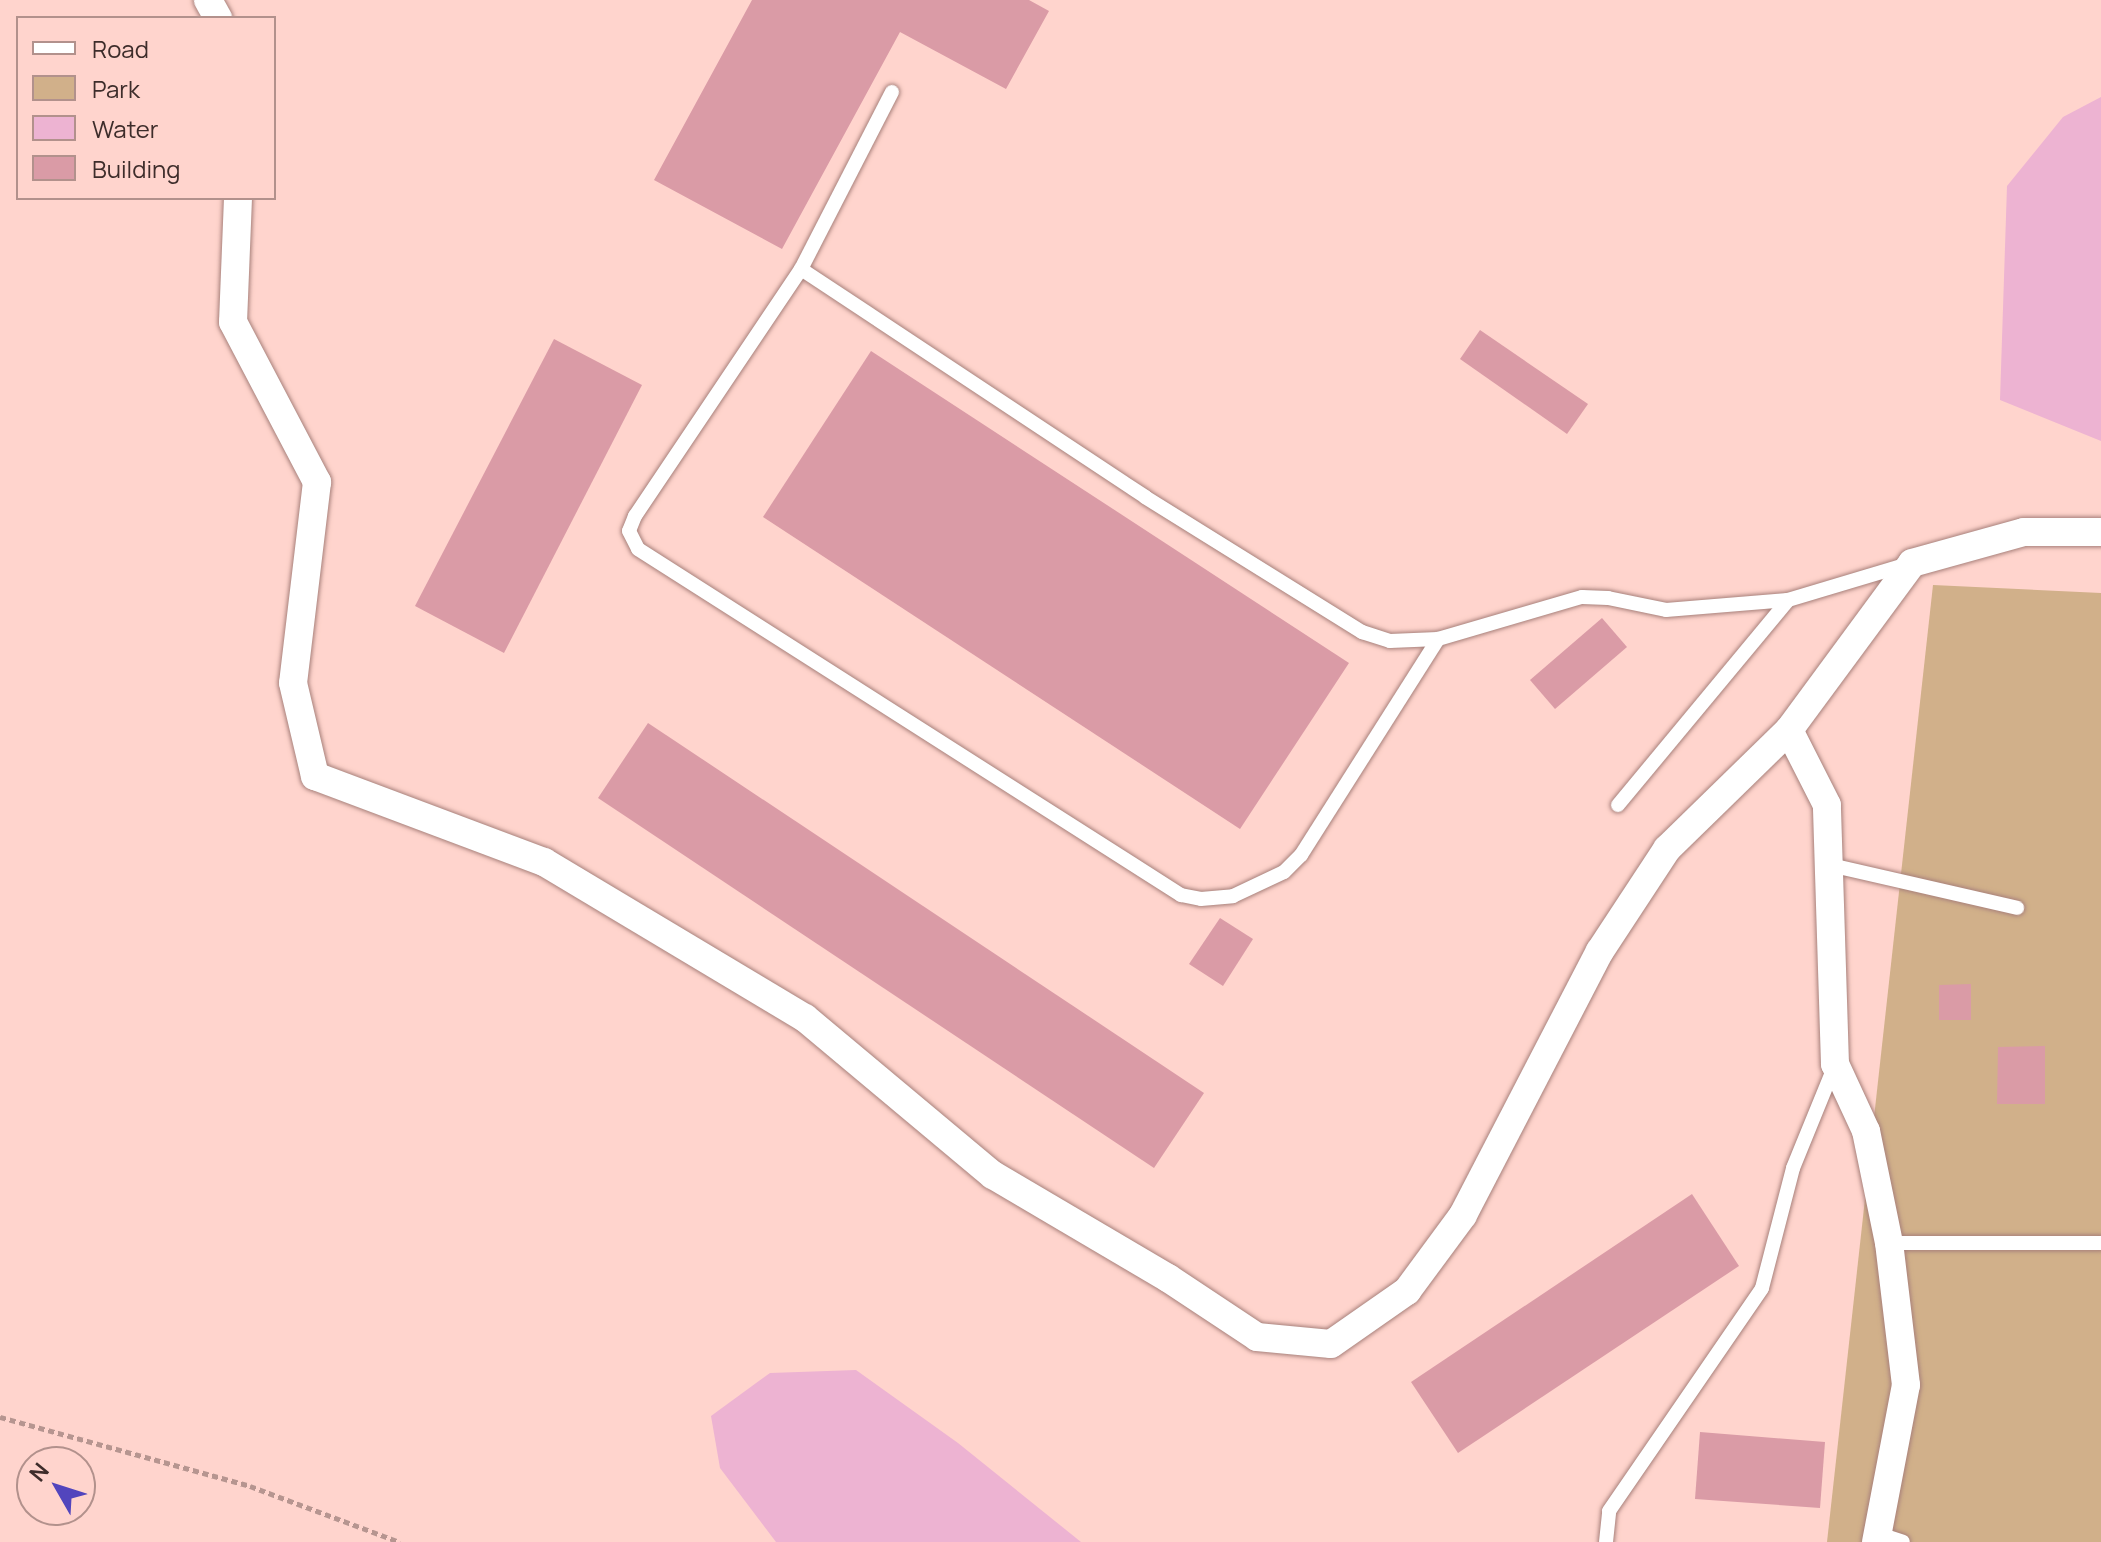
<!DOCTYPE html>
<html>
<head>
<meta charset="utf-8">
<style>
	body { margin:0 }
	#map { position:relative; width:2101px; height:1542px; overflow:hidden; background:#ffd4cd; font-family:Manrope,sans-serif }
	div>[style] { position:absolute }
	.green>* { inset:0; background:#d1b08a }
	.water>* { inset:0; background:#edb3d2 }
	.building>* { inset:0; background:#da9ba6 }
	.path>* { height:5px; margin-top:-2.5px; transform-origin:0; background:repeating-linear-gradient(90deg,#b69590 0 6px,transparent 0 10px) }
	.roads { filter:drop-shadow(0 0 2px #a8817b) drop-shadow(0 0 2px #a8817b) }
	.lane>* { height:14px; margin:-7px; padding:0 7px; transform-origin:7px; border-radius:7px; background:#fff }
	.street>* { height:28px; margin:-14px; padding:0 14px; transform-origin:14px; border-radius:14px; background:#fff }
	span { translate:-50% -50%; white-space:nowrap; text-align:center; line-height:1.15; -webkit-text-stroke:7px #ffd4cd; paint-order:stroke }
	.legend { position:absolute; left:16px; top:16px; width:260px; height:184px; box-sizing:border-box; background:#ffd4cd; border:2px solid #b2918c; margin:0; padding:10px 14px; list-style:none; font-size:24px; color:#3e2d2b }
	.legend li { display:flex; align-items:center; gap:16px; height:40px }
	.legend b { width:40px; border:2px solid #b2918c }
	.north { position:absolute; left:16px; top:1446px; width:80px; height:80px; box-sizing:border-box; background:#ffd4cd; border:2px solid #b2918c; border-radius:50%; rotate:309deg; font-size:22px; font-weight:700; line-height:32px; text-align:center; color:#3e2d2b }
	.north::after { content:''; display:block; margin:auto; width:28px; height:36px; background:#5245bd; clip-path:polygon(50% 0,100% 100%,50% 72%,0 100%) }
</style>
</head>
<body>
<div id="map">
	<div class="green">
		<i style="clip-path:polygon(1933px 585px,2101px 593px,2101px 1542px,1827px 1542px)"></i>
	</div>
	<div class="water">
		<i style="clip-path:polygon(2101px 97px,2101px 441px,2000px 400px,2007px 186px,2063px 117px)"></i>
		<i style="clip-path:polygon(856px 1370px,958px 1443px,1081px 1542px,776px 1542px,720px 1468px,711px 1416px,770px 1373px)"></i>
	</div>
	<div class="building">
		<i style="clip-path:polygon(752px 0,1029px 0,1049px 11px,1006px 89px,900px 32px,782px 249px,654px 180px)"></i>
		<i style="clip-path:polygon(1480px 330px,1588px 404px,1567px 434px,1460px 359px)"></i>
		<i style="clip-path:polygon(554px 339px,642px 385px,504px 653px,415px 606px)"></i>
		<i style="clip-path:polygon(871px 351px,1349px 663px,1240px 829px,763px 517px)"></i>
		<i style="clip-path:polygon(1602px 618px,1627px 647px,1555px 709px,1530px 680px)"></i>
		<i style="clip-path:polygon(648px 723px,1204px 1093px,1154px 1168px,598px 798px)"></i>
		<i style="clip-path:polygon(1220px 918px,1253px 939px,1223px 986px,1189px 964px)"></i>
		<i style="clip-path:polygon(1971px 984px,1971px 1020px,1939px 1020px,1939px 985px)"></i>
		<i style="clip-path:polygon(2045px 1046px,2045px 1104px,1997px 1104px,1998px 1047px)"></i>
		<i style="clip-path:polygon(1692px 1194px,1739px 1266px,1458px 1453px,1411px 1382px)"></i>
		<i style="clip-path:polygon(1700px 1432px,1825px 1442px,1820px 1508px,1695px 1499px)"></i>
	</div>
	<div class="path">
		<i style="left:0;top:1417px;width:259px;rotate:15.4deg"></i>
		<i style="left:250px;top:1486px;width:160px;rotate:20.5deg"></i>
	</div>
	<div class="roads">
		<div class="lane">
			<i style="left:892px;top:92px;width:199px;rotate:117.2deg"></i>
			<i style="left:801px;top:269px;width:413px;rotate:33.5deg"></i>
			<i style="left:1145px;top:497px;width:256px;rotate:31.9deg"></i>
			<i style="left:1362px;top:632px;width:29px;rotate:18deg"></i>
			<i style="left:1390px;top:641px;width:48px;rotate:-2.4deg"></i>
			<i style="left:1438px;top:639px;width:150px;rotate:-16.3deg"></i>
			<i style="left:1582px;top:597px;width:26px;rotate:2deg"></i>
			<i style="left:1608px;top:598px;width:59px;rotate:11.7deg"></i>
			<i style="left:1666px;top:610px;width:122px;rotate:-4.7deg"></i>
			<i style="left:1788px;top:600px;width:122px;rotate:-16.7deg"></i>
			<i style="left:801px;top:269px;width:298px;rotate:123.9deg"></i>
			<i style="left:635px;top:516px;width:16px;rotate:112deg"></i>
			<i style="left:629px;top:531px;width:20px;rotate:63deg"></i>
			<i style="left:638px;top:549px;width:644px;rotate:32.51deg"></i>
			<i style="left:1181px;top:895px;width:20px;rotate:11deg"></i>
			<i style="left:1201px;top:899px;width:32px;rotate:-5deg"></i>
			<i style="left:1233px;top:896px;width:56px;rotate:-25.2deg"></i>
			<i style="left:1284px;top:872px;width:24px;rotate:-45deg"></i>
			<i style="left:1301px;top:855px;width:256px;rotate:-57.6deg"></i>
			<i style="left:1618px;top:805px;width:266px;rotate:-50.3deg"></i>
			<i style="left:1830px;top:865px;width:192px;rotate:12.9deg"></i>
			<i style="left:1889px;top:1243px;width:212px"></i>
			<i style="left:1879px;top:1534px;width:25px;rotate:18deg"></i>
			<i style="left:1606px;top:1542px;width:31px;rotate:-84deg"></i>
			<i style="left:1609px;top:1511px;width:270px;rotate:-55.5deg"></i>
			<i style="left:1762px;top:1288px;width:124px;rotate:-75.5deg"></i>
			<i style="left:1793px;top:1168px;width:111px;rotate:-67.8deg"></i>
		</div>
		<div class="street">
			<i style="left:208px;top:0;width:21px;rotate:61deg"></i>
			<i style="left:238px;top:198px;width:124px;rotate:92.3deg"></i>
			<i style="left:233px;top:322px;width:181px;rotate:62.3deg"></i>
			<i style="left:317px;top:482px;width:202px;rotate:96.8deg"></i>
			<i style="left:293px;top:683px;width:96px;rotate:76.7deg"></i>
			<i style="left:315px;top:776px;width:245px;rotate:20.6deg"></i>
			<i style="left:544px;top:862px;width:304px;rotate:30.9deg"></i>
			<i style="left:805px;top:1018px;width:245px;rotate:39.9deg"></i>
			<i style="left:993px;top:1175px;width:203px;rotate:30.5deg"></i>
			<i style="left:1168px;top:1278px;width:107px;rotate:33.5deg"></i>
			<i style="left:1257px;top:1337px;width:74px;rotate:5.4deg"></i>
			<i style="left:1331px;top:1344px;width:93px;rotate:-34.9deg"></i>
			<i style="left:1407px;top:1291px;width:94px;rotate:-53.6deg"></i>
			<i style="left:1463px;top:1215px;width:297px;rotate:-62.6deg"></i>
			<i style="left:1600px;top:951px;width:122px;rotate:-56.7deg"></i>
			<i style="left:1667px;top:849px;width:170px;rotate:-44.3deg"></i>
			<i style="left:1876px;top:1542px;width:160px;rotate:-79.2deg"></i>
			<i style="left:1906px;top:1385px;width:143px;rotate:-96.8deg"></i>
			<i style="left:1889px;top:1243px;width:114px;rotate:-101.6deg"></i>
			<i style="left:1866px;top:1131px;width:74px;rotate:-114.8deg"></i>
			<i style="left:1835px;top:1064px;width:259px;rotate:-91.8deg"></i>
			<i style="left:1827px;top:805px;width:84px;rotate:-116.9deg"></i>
			<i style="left:1789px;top:730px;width:207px;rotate:-53.6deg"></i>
			<i style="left:1912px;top:563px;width:116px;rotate:-15.5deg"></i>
			<i style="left:2024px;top:532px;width:77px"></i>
		</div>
	</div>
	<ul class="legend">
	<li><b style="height:10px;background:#fff"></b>Road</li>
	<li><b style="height:22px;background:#d1b08a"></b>Park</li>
	<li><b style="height:22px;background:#edb3d2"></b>Water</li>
	<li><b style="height:22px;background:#da9ba6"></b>Building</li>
	</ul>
	<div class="north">N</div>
</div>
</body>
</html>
